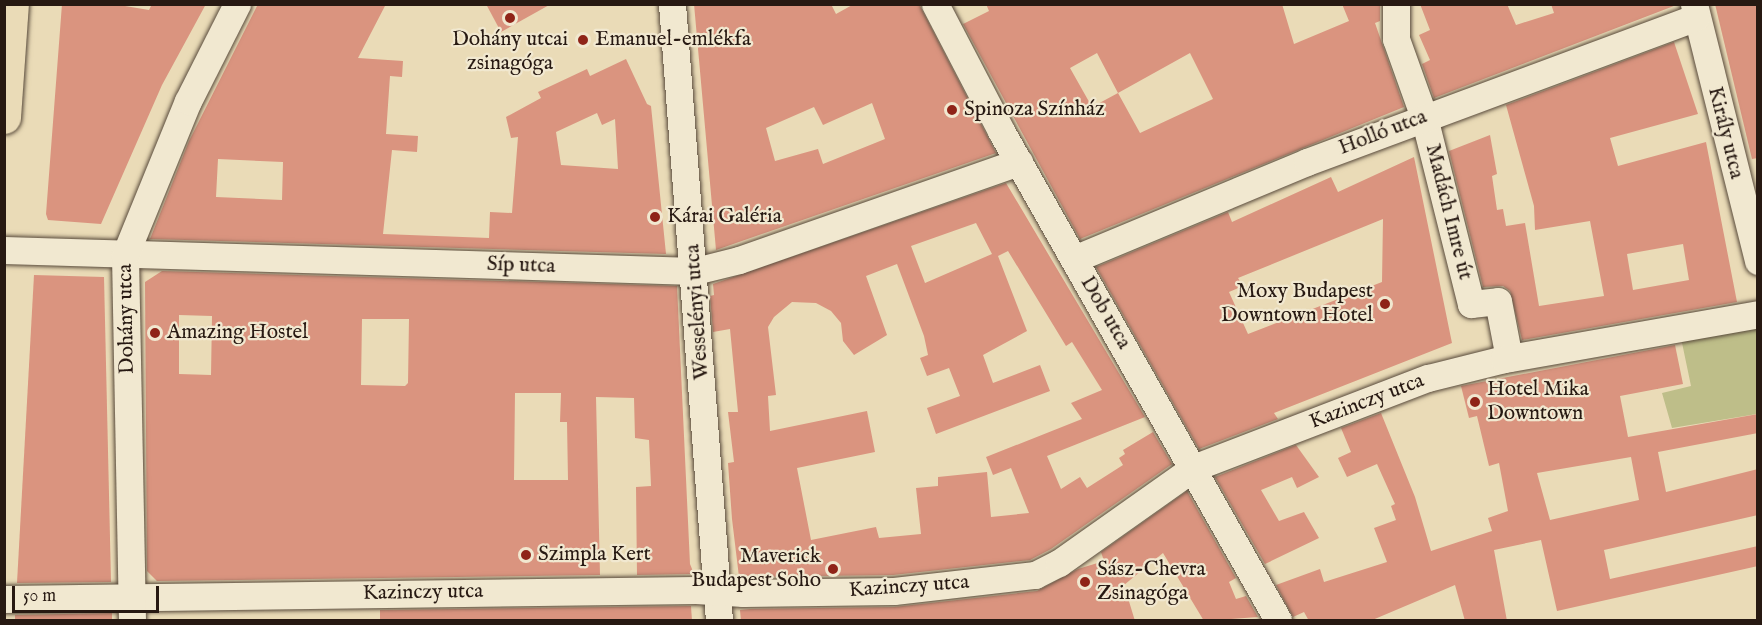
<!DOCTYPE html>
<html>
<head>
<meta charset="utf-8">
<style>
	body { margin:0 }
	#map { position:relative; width:1762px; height:625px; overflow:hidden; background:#eadbb7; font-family:"IM FELL English",serif }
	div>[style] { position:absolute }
	.green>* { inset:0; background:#bebe89 }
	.building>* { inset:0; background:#da947f }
	.roads { filter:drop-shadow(0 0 2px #584a3b) drop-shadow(0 0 2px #584a3b) }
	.minor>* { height:27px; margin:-13.5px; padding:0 13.5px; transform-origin:13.5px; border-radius:13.5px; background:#f1e8d0 }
	.major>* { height:33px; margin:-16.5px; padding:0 16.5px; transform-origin:16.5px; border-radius:16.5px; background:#eadbb7 }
	.dots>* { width:16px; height:16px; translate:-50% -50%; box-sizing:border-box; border:3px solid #f1e8d0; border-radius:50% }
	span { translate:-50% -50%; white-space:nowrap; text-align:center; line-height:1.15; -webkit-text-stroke:4.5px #f1e8d0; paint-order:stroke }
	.poi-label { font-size:21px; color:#271912 }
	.left { translate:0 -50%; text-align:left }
	.right { translate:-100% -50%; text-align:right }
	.street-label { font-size:21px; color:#271912 }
	.frame { position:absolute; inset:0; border:6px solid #271912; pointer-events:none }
	.scale { position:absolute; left:12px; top:586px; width:147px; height:27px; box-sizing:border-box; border:3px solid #271912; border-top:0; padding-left:8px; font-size:18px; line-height:21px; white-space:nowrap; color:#271912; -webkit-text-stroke:4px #f1e8d0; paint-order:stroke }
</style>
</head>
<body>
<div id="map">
	<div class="green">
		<i style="clip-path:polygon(1757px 319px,1757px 414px,1672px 428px,1662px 393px,1691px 386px,1681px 338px)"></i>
	</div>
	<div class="building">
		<i style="clip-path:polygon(62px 4px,113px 4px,149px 10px,152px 4px,206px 4px,162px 85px,101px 224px,48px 220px,46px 214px)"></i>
		<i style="clip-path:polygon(evenodd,258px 4px,386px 4px,358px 58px,403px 61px,402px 77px,390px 76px,386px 134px,418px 136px,417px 152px,392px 150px,383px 234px,489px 238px,490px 212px,512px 213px,518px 137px,511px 138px,506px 117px,541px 98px,538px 92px,587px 69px,590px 76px,626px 59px,647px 104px,651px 106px,666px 254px,150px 239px,189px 141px,258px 4px,597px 113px,602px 125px,615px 119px,618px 169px,561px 165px,556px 132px,597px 113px,258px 4px,218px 159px,283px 162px,282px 200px,216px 197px,218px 159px)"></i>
		<i style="clip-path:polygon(486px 4px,551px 4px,501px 32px)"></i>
		<i style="clip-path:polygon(evenodd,694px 4px,831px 4px,836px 14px,854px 4px,919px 4px,996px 153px,716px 250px,694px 4px,872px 103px,885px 139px,823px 164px,818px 149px,775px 161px,766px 128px,814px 107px,823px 125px,872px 103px)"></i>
		<i style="clip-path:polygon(evenodd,986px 4px,1282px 4px,1294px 44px,1349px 21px,1342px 4px,1380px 4px,1380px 21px,1375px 23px,1404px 107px,1080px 239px,963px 24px,989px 11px,986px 4px,1097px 53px,1118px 93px,1092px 107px,1070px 68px,1097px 53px,986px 4px,1190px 53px,1213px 99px,1140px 133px,1118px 93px,1190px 53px)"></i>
		<i style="clip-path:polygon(1420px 4px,1507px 4px,1516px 25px,1554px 13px,1551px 4px,1679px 4px,1434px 98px,1422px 64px,1430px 60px,1419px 35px,1430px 30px)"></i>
		<i style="clip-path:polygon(1715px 4px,1758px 4px,1758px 158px,1752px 159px)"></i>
		<i style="clip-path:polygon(evenodd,1674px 42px,1698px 114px,1610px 138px,1618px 166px,1706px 142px,1737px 302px,1522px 340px,1510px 291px,1503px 286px,1483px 287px,1449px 151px,1490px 135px,1497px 174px,1492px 176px,1497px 210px,1503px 209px,1506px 226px,1525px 223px,1539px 306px,1604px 296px,1590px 221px,1535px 230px,1534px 206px,1506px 105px,1674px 42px,1683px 244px,1689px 280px,1633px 290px,1627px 254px,1683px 244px)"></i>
		<i style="clip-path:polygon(evenodd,1414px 157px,1452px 343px,1274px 413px,1278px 419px,1199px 449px,1096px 267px,1228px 212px,1232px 222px,1331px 177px,1338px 192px,1414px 157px,1383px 219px,1382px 282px,1248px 334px,1229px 292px,1243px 286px,1238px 278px,1383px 219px)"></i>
		<i style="clip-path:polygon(evenodd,1006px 183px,1145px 417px,1047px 456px,1061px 489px,1080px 477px,1087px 488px,1123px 465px,1119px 458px,1125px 454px,1123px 450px,1153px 432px,1172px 464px,1051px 549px,1030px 560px,893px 575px,739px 577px,732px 519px,728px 463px,734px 462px,728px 412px,738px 412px,730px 329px,713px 332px,710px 296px,714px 295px,713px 284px,1006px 183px,976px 223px,992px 254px,925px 283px,911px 246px,976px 223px,1006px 183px,1008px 251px,1066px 346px,1072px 342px,1102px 390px,1071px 403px,1082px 419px,986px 457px,993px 475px,1011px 468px,1029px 513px,991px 517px,987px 472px,938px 477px,938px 486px,916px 488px,921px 534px,879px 538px,876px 527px,811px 540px,797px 468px,875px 452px,867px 411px,770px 431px,768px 396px,776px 395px,768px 327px,774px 317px,792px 302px,816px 303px,831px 311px,841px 323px,843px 341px,854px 355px,887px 335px,866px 276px,897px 264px,924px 336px,928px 355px,920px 358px,927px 376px,949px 368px,960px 396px,927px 408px,936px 434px,1050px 391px,1040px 365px,993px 383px,983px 355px,1027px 331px,998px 256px,1008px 251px)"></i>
		<i style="clip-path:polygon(evenodd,162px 271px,677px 286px,690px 564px,694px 574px,637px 575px,636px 487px,651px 486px,649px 440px,635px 438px,634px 398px,596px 397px,600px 575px,157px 581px,147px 571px,145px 282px,162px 271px,179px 315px,212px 316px,211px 375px,179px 374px,179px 315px,162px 271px,362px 319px,409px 319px,408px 383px,405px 386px,361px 385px,362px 319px,162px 271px,515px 393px,561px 393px,560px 422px,567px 422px,568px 480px,514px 480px,515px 393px)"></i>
		<i style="clip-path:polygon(34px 275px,104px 277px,111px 582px,17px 583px)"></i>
		<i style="clip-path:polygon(evenodd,1675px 345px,1683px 384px,1620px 396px,1628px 437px,1758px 414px,1758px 433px,1658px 452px,1666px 492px,1758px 469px,1758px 515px,1604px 550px,1610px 579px,1758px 546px,1758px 566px,1557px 611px,1541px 540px,1494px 550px,1507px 621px,1465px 621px,1455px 585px,1370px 621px,1309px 621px,1304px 612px,1293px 617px,1276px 585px,1320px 569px,1324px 582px,1387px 562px,1374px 528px,1396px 520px,1391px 506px,1395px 504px,1377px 464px,1347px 477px,1338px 458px,1351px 452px,1341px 428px,1381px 413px,1415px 497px,1431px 551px,1492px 531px,1488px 518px,1508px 511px,1499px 463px,1489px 466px,1477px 416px,1469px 418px,1461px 386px,1675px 345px,1631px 457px,1639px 500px,1550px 520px,1537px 473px,1631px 457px)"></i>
		<i style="clip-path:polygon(1296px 445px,1319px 477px,1297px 488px,1292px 477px,1261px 490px,1279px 521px,1304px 512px,1319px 538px,1265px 564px,1215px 477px)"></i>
		<i style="clip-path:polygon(1187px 491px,1236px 578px,1229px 582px,1236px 599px,1246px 596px,1258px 617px,1204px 621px,1163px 553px,1124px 585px,1135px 621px,741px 621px,740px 610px,750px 609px,894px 607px,1037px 591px,1078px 569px,1104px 561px,1101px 552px)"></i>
		<i style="clip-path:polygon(691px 606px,692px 621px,380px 621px,380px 610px)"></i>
		<i style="clip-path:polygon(112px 613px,112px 621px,15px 621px,15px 615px)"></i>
	</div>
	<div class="roads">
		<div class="minor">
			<i style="left:672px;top:4px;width:618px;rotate:85.64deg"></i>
			<i style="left:935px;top:4px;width:143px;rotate:62.5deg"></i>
			<i style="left:1001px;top:131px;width:562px;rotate:60.47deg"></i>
			<i style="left:1396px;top:4px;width:35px;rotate:90deg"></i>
			<i style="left:1396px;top:39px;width:83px;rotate:70.3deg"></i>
			<i style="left:1424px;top:117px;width:193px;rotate:75.9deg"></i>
			<i style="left:1471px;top:304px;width:27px;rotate:-6deg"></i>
			<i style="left:1498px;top:301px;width:58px;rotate:79.1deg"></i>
			<i style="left:1694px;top:4px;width:265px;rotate:76deg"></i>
			<i style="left:4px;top:250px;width:691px;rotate:1.74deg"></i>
			<i style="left:695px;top:271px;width:45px;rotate:-14deg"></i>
			<i style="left:739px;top:260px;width:297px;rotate:-19.3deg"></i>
			<i style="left:1074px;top:259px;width:252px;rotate:-22.6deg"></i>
			<i style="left:1307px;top:162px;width:415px;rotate:-20.4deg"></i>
			<i style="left:4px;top:599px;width:692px;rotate:-0.75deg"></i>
			<i style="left:696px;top:590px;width:47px;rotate:3.7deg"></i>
			<i style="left:743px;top:593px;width:151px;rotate:-0.8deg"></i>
			<i style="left:894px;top:591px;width:142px;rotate:-6.5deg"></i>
			<i style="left:1035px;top:575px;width:27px;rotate:-27deg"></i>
			<i style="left:1059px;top:563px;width:164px;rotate:-35.3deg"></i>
			<i style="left:1193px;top:468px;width:252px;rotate:-21deg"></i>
			<i style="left:1428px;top:378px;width:78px;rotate:-14deg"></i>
			<i style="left:1504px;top:359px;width:258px;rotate:-10deg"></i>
			<i style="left:132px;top:620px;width:365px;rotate:-91.1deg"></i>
			<i style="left:125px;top:255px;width:166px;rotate:-67.8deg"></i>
			<i style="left:188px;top:101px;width:109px;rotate:-63.2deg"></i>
		</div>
		<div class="major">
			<i style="left:4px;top:117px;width:113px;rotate:-86deg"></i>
		</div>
	</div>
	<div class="dots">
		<i style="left:510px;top:18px;background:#8f2418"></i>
		<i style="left:583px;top:40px;background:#8f2418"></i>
		<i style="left:952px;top:110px;background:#8f2418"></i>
		<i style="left:655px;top:217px;background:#8f2418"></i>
		<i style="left:1385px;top:304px;background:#8f2418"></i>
		<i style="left:155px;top:333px;background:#8f2418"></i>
		<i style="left:1475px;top:402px;background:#8f2418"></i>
		<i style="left:526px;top:555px;background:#8f2418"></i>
		<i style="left:833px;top:569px;background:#8f2418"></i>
		<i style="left:1085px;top:582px;background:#8f2418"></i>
	</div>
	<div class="poi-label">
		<span style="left:510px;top:52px">Dohány utcai<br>zsinagóga</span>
		<span class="left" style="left:595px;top:40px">Emanuel-emlékfa</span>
		<span class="left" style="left:964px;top:110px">Spinoza Színház</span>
		<span class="left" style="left:667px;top:217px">Kárai Galéria</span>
		<span class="right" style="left:1373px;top:304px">Moxy Budapest<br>Downtown Hotel</span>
		<span class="left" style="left:167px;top:333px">Amazing Hostel</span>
		<span class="left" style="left:1487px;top:402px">Hotel Mika<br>Downtown</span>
		<span class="left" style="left:538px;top:555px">Szimpla Kert</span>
		<span class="right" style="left:821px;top:569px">Maverick<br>Budapest Soho</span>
		<span class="left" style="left:1097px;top:582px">Sász-Chevra<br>Zsinagóga</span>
	</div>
	<div class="street-label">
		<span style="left:1383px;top:133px;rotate:-21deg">Holló utca</span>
		<span style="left:1725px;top:133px;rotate:76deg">Király utca</span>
		<span style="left:1448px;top:212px;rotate:76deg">Madách Imre út</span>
		<span style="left:521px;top:266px;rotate:2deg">Síp utca</span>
		<span style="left:698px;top:312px;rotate:-94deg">Wesselényi utca</span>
		<span style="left:1105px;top:313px;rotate:60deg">Dob utca</span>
		<span style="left:127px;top:319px;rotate:-91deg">Dohány utca</span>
		<span style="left:1367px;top:402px;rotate:-21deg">Kazinczy utca</span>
		<span style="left:909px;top:587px;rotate:-4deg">Kazinczy utca</span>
		<span style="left:423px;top:593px;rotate:-1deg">Kazinczy utca</span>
	</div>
	<div class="frame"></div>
	<div class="scale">50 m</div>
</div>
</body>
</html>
